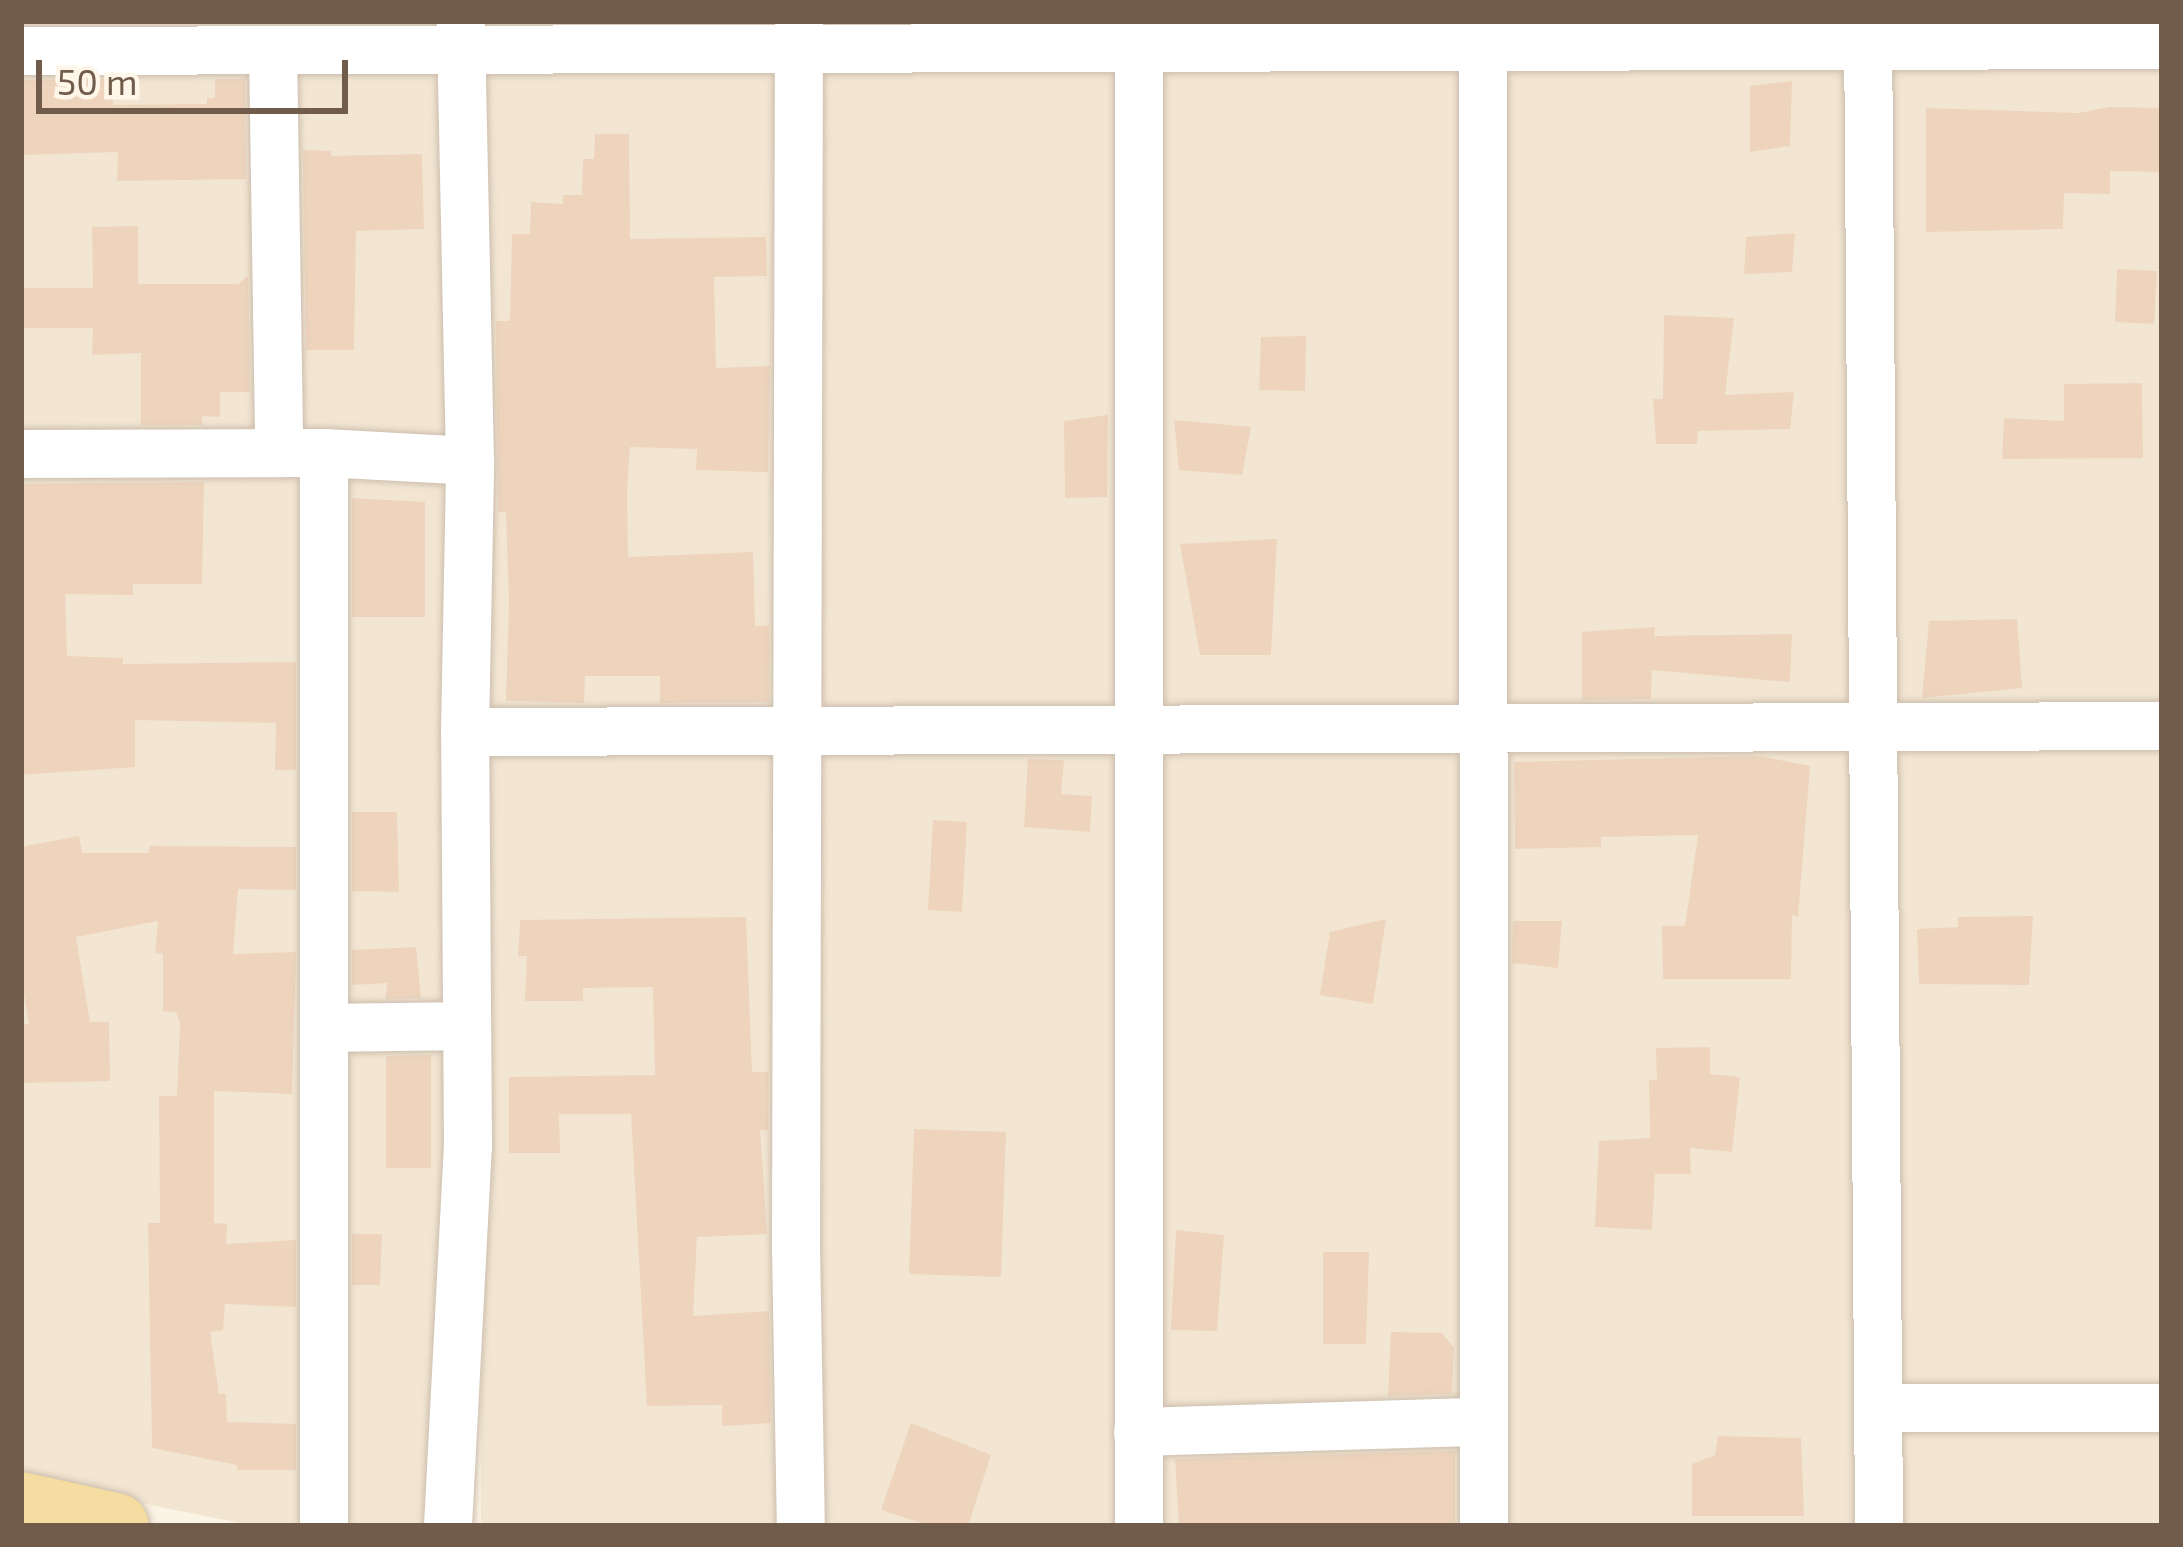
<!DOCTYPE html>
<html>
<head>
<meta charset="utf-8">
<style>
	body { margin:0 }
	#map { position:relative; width:2183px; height:1547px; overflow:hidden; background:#fbf3e3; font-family:"Exo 2",sans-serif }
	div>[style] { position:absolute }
	.residential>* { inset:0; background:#f2e6d2 }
	.building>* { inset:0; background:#eed4bd }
	.roads { filter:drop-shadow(0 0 3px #cdbeae) drop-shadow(0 0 3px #cdbeae) }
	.street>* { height:48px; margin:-24px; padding:0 24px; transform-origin:24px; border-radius:24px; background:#fff }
	.primary>* { height:66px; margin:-33px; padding:0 33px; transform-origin:33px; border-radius:33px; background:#f5dca0 }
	span { translate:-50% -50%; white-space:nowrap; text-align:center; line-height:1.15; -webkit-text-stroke:10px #fef7e9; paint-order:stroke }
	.frame { position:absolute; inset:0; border:24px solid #715b4b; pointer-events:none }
	.scale { position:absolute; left:36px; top:60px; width:312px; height:54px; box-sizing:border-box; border:6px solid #715b4b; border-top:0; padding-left:15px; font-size:36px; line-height:42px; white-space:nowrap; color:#715b4b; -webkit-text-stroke:9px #fef7e9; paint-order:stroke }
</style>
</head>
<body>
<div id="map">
	<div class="residential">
		<i style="clip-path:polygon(21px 21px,445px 21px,455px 1154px,436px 1526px,255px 1526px,21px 1479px)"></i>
		<i style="clip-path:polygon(476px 21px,2162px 21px,2162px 1526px,481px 1526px)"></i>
	</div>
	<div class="building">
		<i style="clip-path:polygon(113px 79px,113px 105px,207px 104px,207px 98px,215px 98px,215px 79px,245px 79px,246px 179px,117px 181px,118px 152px,21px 155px,21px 80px)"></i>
		<i style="clip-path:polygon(1792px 81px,1790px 146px,1750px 152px,1750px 86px)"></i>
		<i style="clip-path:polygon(2110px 107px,2162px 108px,2162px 172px,2110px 171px,2110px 194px,2064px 193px,2063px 229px,1926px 232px,1926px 108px,2079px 113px)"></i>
		<i style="clip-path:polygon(595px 134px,629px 134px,630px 239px,766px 237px,767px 276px,714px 277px,716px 368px,770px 366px,768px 472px,696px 470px,697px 449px,630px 447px,627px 490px,628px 557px,753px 552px,755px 626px,769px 626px,769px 702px,660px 703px,660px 676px,585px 676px,584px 703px,506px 701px,509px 602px,506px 512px,498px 512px,496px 321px,510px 321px,512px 234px,530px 234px,531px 202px,563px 204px,563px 195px,582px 195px,583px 159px,594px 159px)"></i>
		<i style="clip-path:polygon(303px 150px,331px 151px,331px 156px,422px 154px,424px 229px,356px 231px,354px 350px,306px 350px)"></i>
		<i style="clip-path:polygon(138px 226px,138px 284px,238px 284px,248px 276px,250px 392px,220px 392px,220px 417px,202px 416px,202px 425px,141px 425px,141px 353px,92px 355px,93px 328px,21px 328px,21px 288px,93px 288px,92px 227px)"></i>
		<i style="clip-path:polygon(1795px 233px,1792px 272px,1744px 274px,1746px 237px)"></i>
		<i style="clip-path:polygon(2117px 269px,2157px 271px,2154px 324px,2115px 322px)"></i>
		<i style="clip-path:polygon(1664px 315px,1734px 318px,1725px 395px,1794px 392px,1790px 429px,1698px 431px,1697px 444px,1656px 444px,1653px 399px,1663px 399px)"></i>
		<i style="clip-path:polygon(1306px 336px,1305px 391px,1259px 390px,1261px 337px)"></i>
		<i style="clip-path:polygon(2142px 383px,2143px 458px,2002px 459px,2004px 418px,2064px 421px,2064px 384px)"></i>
		<i style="clip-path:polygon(1108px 415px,1107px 497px,1065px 498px,1064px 421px)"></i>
		<i style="clip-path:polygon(1174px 420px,1251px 427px,1242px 475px,1179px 470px)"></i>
		<i style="clip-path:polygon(204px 482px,202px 584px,133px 584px,133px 595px,65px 594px,67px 656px,123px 658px,123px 664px,296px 662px,296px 770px,275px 770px,276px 723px,135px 720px,135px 767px,21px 775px,21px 484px)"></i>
		<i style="clip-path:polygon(352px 498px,425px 502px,425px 617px,352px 617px)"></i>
		<i style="clip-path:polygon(1277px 539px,1271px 655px,1200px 655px,1180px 544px)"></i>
		<i style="clip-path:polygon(2017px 619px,2022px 688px,1922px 698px,1929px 621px)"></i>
		<i style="clip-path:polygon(1655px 627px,1654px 636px,1792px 634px,1790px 682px,1652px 670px,1651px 699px,1582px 700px,1582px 632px)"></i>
		<i style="clip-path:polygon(1759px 756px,1810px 766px,1798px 917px,1792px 915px,1791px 979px,1663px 979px,1662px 926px,1685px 926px,1698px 835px,1601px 837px,1601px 847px,1515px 849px,1514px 762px)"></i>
		<i style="clip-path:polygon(1028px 759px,1064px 760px,1061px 794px,1092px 796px,1090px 832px,1024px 827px)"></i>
		<i style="clip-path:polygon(352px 812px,397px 812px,399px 892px,352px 891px)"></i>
		<i style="clip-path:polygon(933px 820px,967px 822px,962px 912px,928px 910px)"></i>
		<i style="clip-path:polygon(79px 836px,82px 853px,149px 853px,149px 846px,296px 847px,296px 890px,238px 889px,233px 954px,296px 952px,292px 1094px,214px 1091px,214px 1223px,227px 1224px,226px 1244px,296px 1240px,296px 1307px,225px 1304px,223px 1330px,210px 1332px,219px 1394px,226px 1394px,227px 1422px,296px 1424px,296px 1470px,237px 1470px,237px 1465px,152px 1448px,148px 1223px,160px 1223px,159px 1096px,177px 1096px,180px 1024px,176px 1012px,163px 1011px,163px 954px,155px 953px,158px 921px,76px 937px,90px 1022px,109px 1022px,110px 1081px,21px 1083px,21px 1024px,29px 1024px,21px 978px,21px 847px)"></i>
		<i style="clip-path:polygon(2033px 916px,2029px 985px,1919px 984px,1917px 929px,1958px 927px,1958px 917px)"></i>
		<i style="clip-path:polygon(746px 917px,752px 1072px,768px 1072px,768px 1130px,760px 1130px,767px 1234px,697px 1237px,693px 1316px,769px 1311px,771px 1423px,722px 1426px,722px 1405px,647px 1406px,631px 1114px,559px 1114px,560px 1153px,509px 1153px,509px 1077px,655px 1075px,653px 987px,583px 988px,583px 1001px,525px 1001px,527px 956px,518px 956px,520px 920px)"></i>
		<i style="clip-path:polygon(1386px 919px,1373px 1004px,1320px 995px,1330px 932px)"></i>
		<i style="clip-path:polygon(1513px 921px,1562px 921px,1558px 968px,1512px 963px)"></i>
		<i style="clip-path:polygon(416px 947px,421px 998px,386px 999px,387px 983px,352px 985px,352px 950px)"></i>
		<i style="clip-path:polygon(1710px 1047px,1710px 1074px,1740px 1077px,1732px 1152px,1690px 1148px,1691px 1174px,1655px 1174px,1652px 1230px,1595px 1227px,1599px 1141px,1650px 1138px,1649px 1080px,1657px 1080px,1656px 1048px)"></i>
		<i style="clip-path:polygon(431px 1055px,431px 1168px,386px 1168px,386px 1056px)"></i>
		<i style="clip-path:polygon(914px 1129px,1006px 1132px,1001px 1277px,909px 1274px)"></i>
		<i style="clip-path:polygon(1176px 1230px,1224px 1235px,1217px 1331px,1171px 1330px)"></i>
		<i style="clip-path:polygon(352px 1234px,382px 1234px,380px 1285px,352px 1285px)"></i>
		<i style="clip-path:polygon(1323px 1252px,1369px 1252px,1366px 1344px,1323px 1344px)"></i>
		<i style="clip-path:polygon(1391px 1332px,1442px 1333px,1454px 1348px,1452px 1394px,1388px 1396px)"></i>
		<i style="clip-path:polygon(911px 1423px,991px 1455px,968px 1526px,931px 1526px,881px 1510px)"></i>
		<i style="clip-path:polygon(1718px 1436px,1801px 1438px,1804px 1516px,1692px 1516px,1692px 1464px,1715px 1455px)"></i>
		<i style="clip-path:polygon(1455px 1451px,1455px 1526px,1179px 1526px,1175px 1459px)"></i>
	</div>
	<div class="roads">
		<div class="street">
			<i style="left:799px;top:21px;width:1226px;rotate:90.14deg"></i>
			<i style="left:796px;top:1247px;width:279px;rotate:89deg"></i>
			<i style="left:1483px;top:21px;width:1505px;rotate:89.96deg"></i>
			<i style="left:1868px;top:21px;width:1505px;rotate:89.58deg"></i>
			<i style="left:21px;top:51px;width:2141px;rotate:-0.16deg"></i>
			<i style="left:273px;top:51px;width:402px;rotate:89.1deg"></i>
			<i style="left:21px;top:454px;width:303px;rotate:-0.2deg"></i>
			<i style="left:324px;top:453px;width:146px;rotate:3.1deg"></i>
			<i style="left:465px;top:732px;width:1697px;rotate:-0.2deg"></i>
			<i style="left:324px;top:1028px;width:143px;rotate:-0.8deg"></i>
			<i style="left:1878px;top:1408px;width:284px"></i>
			<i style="left:1138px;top:1432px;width:344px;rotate:-1.7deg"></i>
			<i style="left:324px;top:1526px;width:1073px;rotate:-90deg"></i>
			<i style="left:448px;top:1526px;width:380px;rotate:-87deg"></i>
			<i style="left:468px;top:1147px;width:415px;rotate:-90.4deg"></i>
			<i style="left:465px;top:732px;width:271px;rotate:-88.9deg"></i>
			<i style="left:470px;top:461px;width:440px;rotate:-91.2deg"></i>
			<i style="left:1139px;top:1526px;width:1505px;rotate:-90deg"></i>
		</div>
		<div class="primary">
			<i style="left:21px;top:1505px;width:97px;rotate:12.5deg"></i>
		</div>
	</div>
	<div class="frame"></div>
	<div class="scale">50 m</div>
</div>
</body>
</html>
